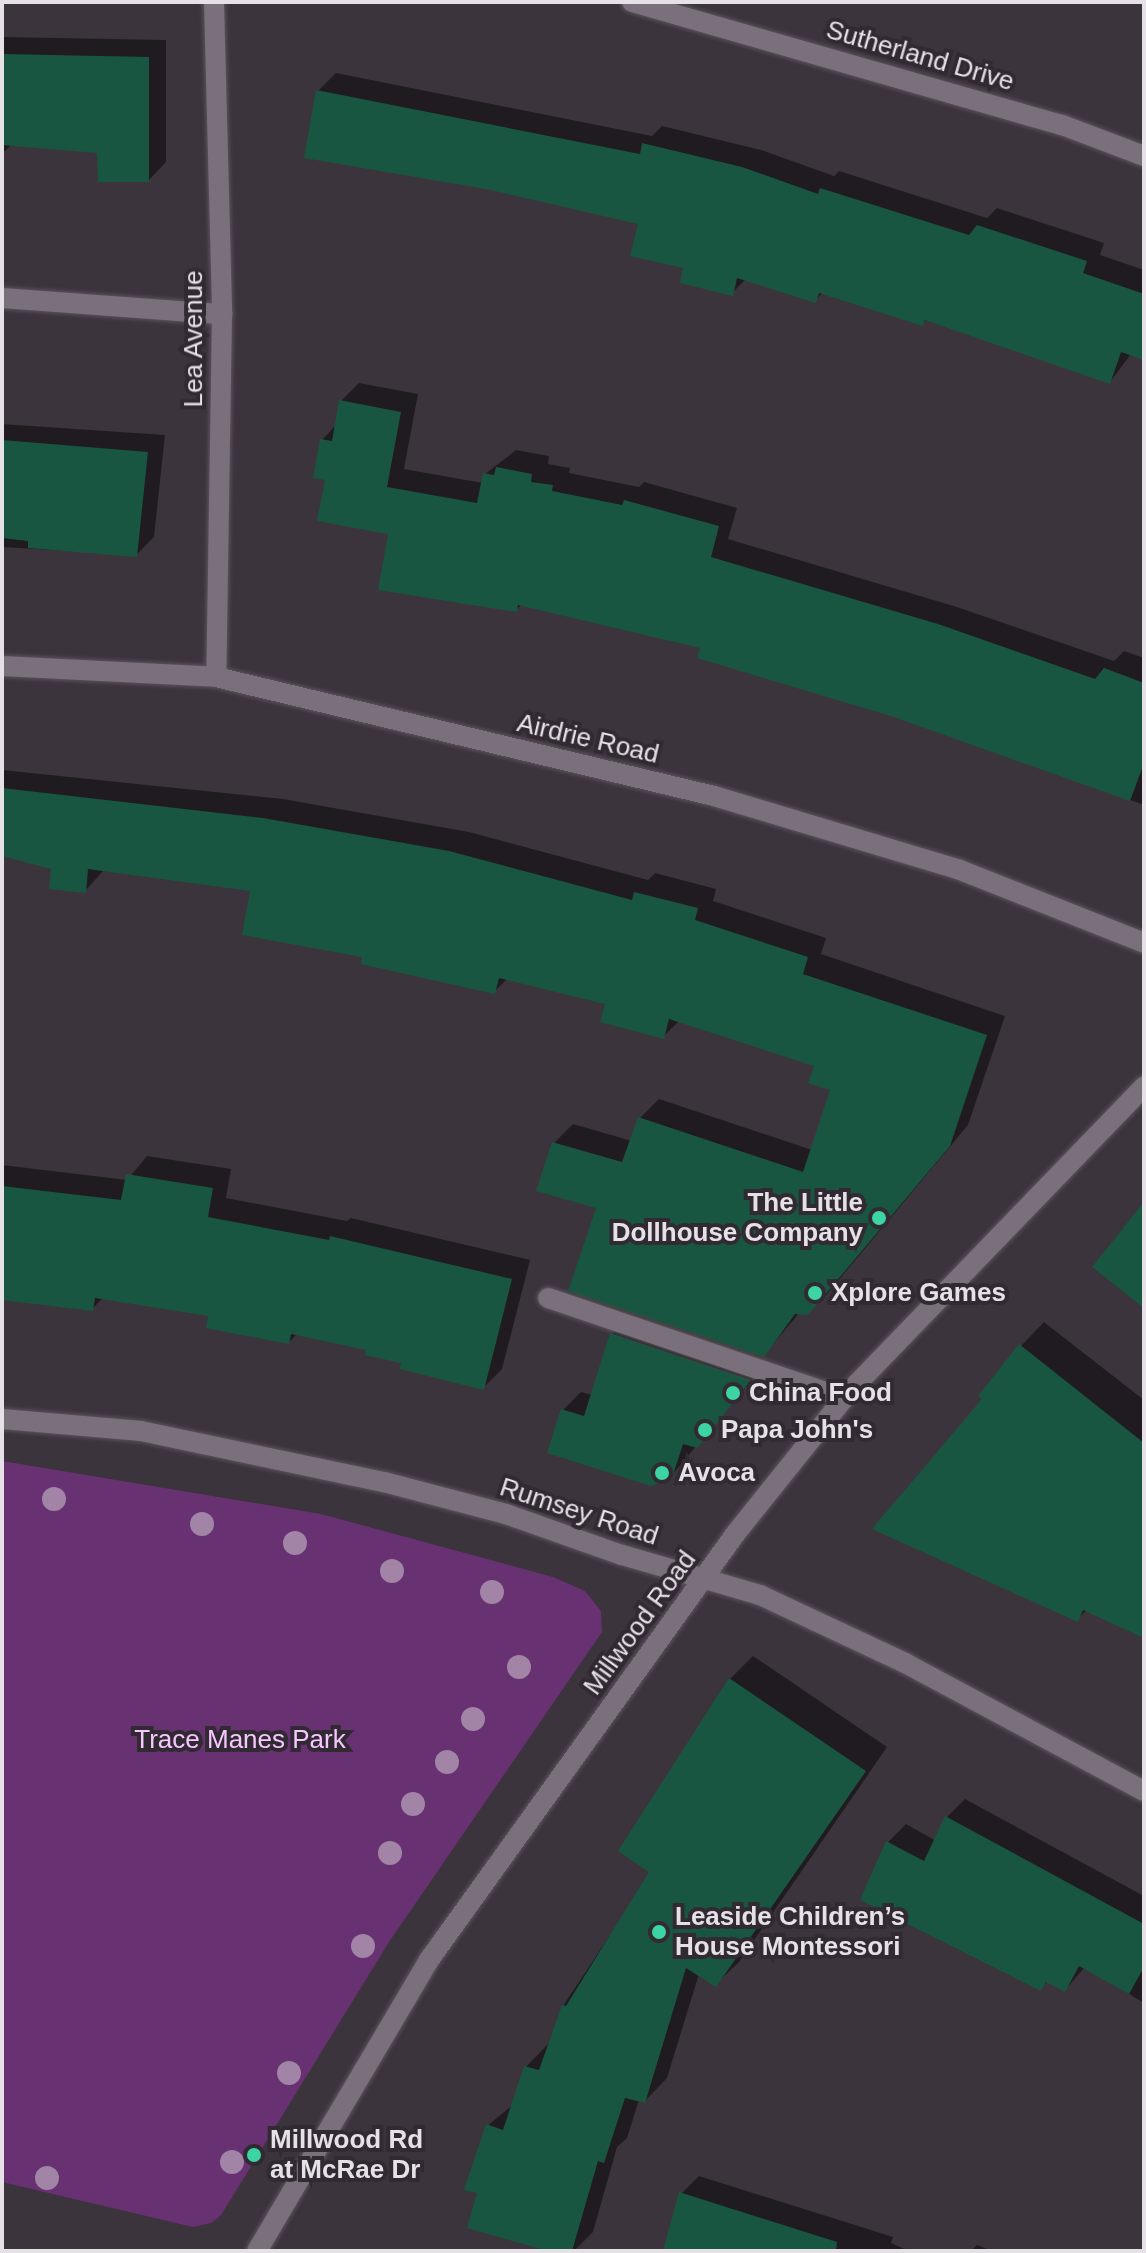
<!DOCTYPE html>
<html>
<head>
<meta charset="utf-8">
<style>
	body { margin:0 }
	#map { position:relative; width:1146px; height:2253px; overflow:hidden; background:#3c343d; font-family:Arial,sans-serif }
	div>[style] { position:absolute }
	.green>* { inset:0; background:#683171 }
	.shadow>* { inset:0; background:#0007 }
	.building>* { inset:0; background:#185641 }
	.roads { filter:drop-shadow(0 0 2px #5a535b) drop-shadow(0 0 2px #5a535b) }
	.service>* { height:20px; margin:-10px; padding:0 10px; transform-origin:10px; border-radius:10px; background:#79707b }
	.minor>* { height:20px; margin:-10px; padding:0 10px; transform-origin:10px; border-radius:10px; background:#79707b }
	.tertiary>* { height:20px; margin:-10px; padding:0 10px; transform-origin:10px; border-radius:10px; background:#79707b }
	.trees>* { width:24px; height:24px; margin:-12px; border-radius:50%; background:#a284a7 }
	.dots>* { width:22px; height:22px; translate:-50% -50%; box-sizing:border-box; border:4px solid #322a33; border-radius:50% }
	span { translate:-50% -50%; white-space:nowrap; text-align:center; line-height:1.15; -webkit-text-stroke:8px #322a33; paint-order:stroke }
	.street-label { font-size:26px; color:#e6e1e7 }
	.poi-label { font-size:26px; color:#e6e1e7; font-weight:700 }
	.right { translate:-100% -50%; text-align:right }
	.left { translate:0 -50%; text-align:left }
	.park-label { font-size:26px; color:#f6c6fe }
	.frame { position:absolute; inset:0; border:4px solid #e6e1e7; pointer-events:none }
</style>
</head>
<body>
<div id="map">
	<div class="green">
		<i style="clip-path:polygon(2px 1461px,321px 1514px,553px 1577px,585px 1591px,601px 1611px,602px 1632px,389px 1942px,221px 2215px,211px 2223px,193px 2227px,2px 2182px)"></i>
	</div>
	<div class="shadow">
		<i style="clip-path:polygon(2px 37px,166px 40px,166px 162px,149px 180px,99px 152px,12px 144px,2px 154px)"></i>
		<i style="clip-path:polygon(336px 73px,652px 136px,662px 126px,761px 150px,834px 176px,839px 171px,987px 218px,997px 208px,1104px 243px,1100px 255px,1144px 270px,1144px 359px,1131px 354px,1110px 382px,927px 319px,922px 324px,824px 292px,815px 300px,746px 279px,732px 293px,686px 267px,640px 223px,318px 91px)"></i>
		<i style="clip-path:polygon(359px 383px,418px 394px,404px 469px,483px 483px,485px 474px,516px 450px,549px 456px,548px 464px,570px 468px,569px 473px,639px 487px,644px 482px,737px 508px,728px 539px,957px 607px,1114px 661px,1124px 651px,1144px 658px,1144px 805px,702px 646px,522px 604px,516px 610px,390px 532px,327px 479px,322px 440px,336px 425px,341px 401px)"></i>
		<i style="clip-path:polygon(2px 424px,165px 435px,154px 537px,136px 555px,2px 547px)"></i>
		<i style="clip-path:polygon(2px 770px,283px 799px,469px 832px,648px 880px,655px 873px,716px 889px,713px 901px,826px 938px,821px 954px,1005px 1016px,968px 1125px,827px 1294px,807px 1313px,800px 1312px,764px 1355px,599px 1207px,554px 1143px,573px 1124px,632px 1141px,640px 1118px,659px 1099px,812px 1150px,832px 1089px,816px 1065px,679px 1021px,663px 1037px,607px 1002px,508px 978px,494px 992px,365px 955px,252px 889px,105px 869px,85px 891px,53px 867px,2px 856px)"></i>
		<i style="clip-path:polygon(147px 1156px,231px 1169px,226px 1198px,347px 1221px,351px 1218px,530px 1260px,502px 1369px,483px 1388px,368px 1349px,297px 1334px,289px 1342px,211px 1314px,104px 1297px,92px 1309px,2px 1293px,2px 1165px,127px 1180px)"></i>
		<i style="clip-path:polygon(630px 1316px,767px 1362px,671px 1476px,563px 1410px,581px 1392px,592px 1395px,612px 1334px)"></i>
		<i style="clip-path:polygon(1044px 1322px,1144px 1400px,1144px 1637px,1087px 1610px,1077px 1619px,985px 1399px,1021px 1346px)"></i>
		<i style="clip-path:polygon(753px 1656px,887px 1747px,739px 1962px,716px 1984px,699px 1974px,667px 2078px,645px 2101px,639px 2100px,627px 2138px,617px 2147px,593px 2232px,574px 2251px,556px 2251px,479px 2192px,487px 2126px,514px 2104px,526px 2067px,548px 2044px,563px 2006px,652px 1872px,730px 1679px)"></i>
		<i style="clip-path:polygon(965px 1799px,1144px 1896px,1144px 2003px,1085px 1967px,1065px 1990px,1048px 1981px,1040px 1989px,862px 1899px,888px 1842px,906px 1824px,936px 1841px,947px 1817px)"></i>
		<i style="clip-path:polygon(699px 2176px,893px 2237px,891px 2243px,909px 2251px,665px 2251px,681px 2194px)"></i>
		<i style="clip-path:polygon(977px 2245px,992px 2251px,971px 2251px)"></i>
	</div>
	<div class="building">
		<i style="clip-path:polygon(2px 54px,149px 57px,149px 182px,98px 182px,97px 153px,2px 145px)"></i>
		<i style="clip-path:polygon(316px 90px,640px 154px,642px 143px,742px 167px,818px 194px,820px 188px,969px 235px,977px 225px,1087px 261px,1083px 273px,1144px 294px,1144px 360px,1121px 352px,1110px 384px,925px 320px,923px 326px,819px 293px,816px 303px,737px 278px,733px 296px,680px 283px,683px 268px,630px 256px,638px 224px,486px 189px,304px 158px)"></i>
		<i style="clip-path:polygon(339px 400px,401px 412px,387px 487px,477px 503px,483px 473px,494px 475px,496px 467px,532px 474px,531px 482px,553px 485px,552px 491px,622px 505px,624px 500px,719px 526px,711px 557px,938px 624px,1095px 679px,1104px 668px,1144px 683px,1144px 763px,1130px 801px,894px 717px,697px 658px,700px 648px,518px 605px,517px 612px,378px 590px,388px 534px,317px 521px,325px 480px,313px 478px,320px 439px,332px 441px)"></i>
		<i style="clip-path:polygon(2px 440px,148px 452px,137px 557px,28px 548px,28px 541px,2px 538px)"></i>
		<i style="clip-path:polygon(2px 788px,263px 818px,449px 851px,632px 900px,634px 892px,698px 908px,695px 920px,808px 957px,803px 974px,987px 1035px,950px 1146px,808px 1315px,795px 1314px,764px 1357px,568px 1291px,596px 1208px,536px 1191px,552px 1142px,622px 1162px,638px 1117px,803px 1172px,830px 1090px,808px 1083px,814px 1066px,669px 1019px,664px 1039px,600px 1022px,605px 1004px,499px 978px,495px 994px,361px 964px,362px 957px,242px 935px,250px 891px,88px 869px,86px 893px,49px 889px,51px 869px,2px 856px)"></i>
		<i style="clip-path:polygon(126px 1174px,213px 1188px,208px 1217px,329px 1240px,330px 1236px,512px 1279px,484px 1390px,400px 1369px,401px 1363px,365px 1355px,366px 1350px,291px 1334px,289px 1344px,206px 1328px,208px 1316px,95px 1298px,93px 1311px,2px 1300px,2px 1186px,121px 1200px)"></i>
		<i style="clip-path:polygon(1144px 1202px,1144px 1308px,1092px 1267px)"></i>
		<i style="clip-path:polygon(610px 1333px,751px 1380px,697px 1448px,683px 1444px,672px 1478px,651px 1486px,547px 1453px,561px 1409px,584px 1416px)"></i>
		<i style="clip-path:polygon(1019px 1344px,1144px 1443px,1144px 1638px,1083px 1610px,1078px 1622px,872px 1529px,982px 1399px,978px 1396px)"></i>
		<i style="clip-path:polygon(729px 1678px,866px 1771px,716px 1987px,686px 1968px,645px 2103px,625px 2098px,604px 2163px,598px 2161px,572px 2251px,548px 2251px,467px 2228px,477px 2193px,464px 2190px,486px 2124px,503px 2130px,524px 2066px,539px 2070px,562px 2005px,566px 2006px,649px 1872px,618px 1851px)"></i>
		<i style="clip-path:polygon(945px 1816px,1144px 1924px,1144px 1967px,1129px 1994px,1079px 1966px,1065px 1992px,1046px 1982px,1041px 1991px,860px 1900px,886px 1841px,924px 1861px)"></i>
		<i style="clip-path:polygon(679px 2192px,837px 2242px,836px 2251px,663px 2251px)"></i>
	</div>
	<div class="roads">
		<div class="service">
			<i style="left:2px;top:298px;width:221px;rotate:4.2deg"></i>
			<i style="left:548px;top:1298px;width:312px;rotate:18.7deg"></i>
		</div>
		<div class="minor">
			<i style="left:214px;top:2px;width:312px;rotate:88.5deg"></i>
			<i style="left:222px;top:314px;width:363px;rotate:90.9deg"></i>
			<i style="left:632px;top:2px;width:447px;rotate:16deg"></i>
			<i style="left:1062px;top:125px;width:88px;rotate:20.7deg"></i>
			<i style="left:2px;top:666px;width:214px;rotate:2.9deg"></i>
			<i style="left:216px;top:677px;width:512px;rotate:13.44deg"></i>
			<i style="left:714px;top:796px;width:257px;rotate:16.7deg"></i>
			<i style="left:960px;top:870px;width:198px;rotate:21.6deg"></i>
			<i style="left:2px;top:1419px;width:140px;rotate:4.9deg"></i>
			<i style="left:141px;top:1431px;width:248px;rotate:11.9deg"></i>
			<i style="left:384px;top:1482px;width:126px;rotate:14.7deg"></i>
			<i style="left:506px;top:1514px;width:123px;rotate:19.5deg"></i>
			<i style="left:622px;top:1555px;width:144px;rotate:16.2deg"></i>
			<i style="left:760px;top:1595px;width:160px;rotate:25.1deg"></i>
			<i style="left:905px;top:1663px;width:271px;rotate:28.2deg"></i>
		</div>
		<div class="tertiary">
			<i style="left:257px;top:2251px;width:338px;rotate:-59.4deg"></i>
			<i style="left:429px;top:1960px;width:526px;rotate:-54.29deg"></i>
			<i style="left:736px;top:1533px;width:181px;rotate:-51.3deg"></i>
			<i style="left:849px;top:1392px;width:425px;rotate:-46deg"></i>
		</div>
	</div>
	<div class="trees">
		<i style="left:54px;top:1499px"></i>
		<i style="left:202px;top:1524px"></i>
		<i style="left:295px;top:1543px"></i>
		<i style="left:392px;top:1571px"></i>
		<i style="left:492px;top:1592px"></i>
		<i style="left:519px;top:1667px"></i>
		<i style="left:473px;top:1719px"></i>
		<i style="left:447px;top:1762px"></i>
		<i style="left:413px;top:1804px"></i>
		<i style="left:390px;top:1853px"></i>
		<i style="left:363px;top:1946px"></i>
		<i style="left:289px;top:2073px"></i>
		<i style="left:232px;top:2162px"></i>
		<i style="left:47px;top:2178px"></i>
	</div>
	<div class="dots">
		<i style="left:879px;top:1218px;background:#3dd4a3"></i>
		<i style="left:815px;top:1293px;background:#3dd4a3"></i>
		<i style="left:733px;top:1393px;background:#3dd4a3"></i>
		<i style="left:705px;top:1430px;background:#3dd4a3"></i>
		<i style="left:662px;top:1473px;background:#3dd4a3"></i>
		<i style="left:659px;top:1932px;background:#3dd4a3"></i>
		<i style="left:254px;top:2155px;background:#3dd4a3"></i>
	</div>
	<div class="street-label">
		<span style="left:920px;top:56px;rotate:16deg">Sutherland Drive</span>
		<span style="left:194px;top:339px;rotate:-90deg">Lea Avenue</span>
		<span style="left:588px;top:739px;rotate:13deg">Airdrie Road</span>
		<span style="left:579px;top:1512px;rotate:18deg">Rumsey Road</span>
		<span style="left:640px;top:1623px;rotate:-54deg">Millwood Road</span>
	</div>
	<div class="poi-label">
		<span class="right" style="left:863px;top:1218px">The Little<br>Dollhouse Company</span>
		<span class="left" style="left:831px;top:1293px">Xplore Games</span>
		<span class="left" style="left:749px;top:1393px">China Food</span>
		<span class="left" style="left:721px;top:1430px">Papa John's</span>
		<span class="left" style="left:678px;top:1473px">Avoca</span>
		<span class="left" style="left:675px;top:1932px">Leaside Children’s<br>House Montessori</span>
		<span class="left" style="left:270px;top:2155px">Millwood Rd<br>at McRae Dr</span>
	</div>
	<div class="park-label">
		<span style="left:240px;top:1740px">Trace Manes Park</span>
	</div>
	<div class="frame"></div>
</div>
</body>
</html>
